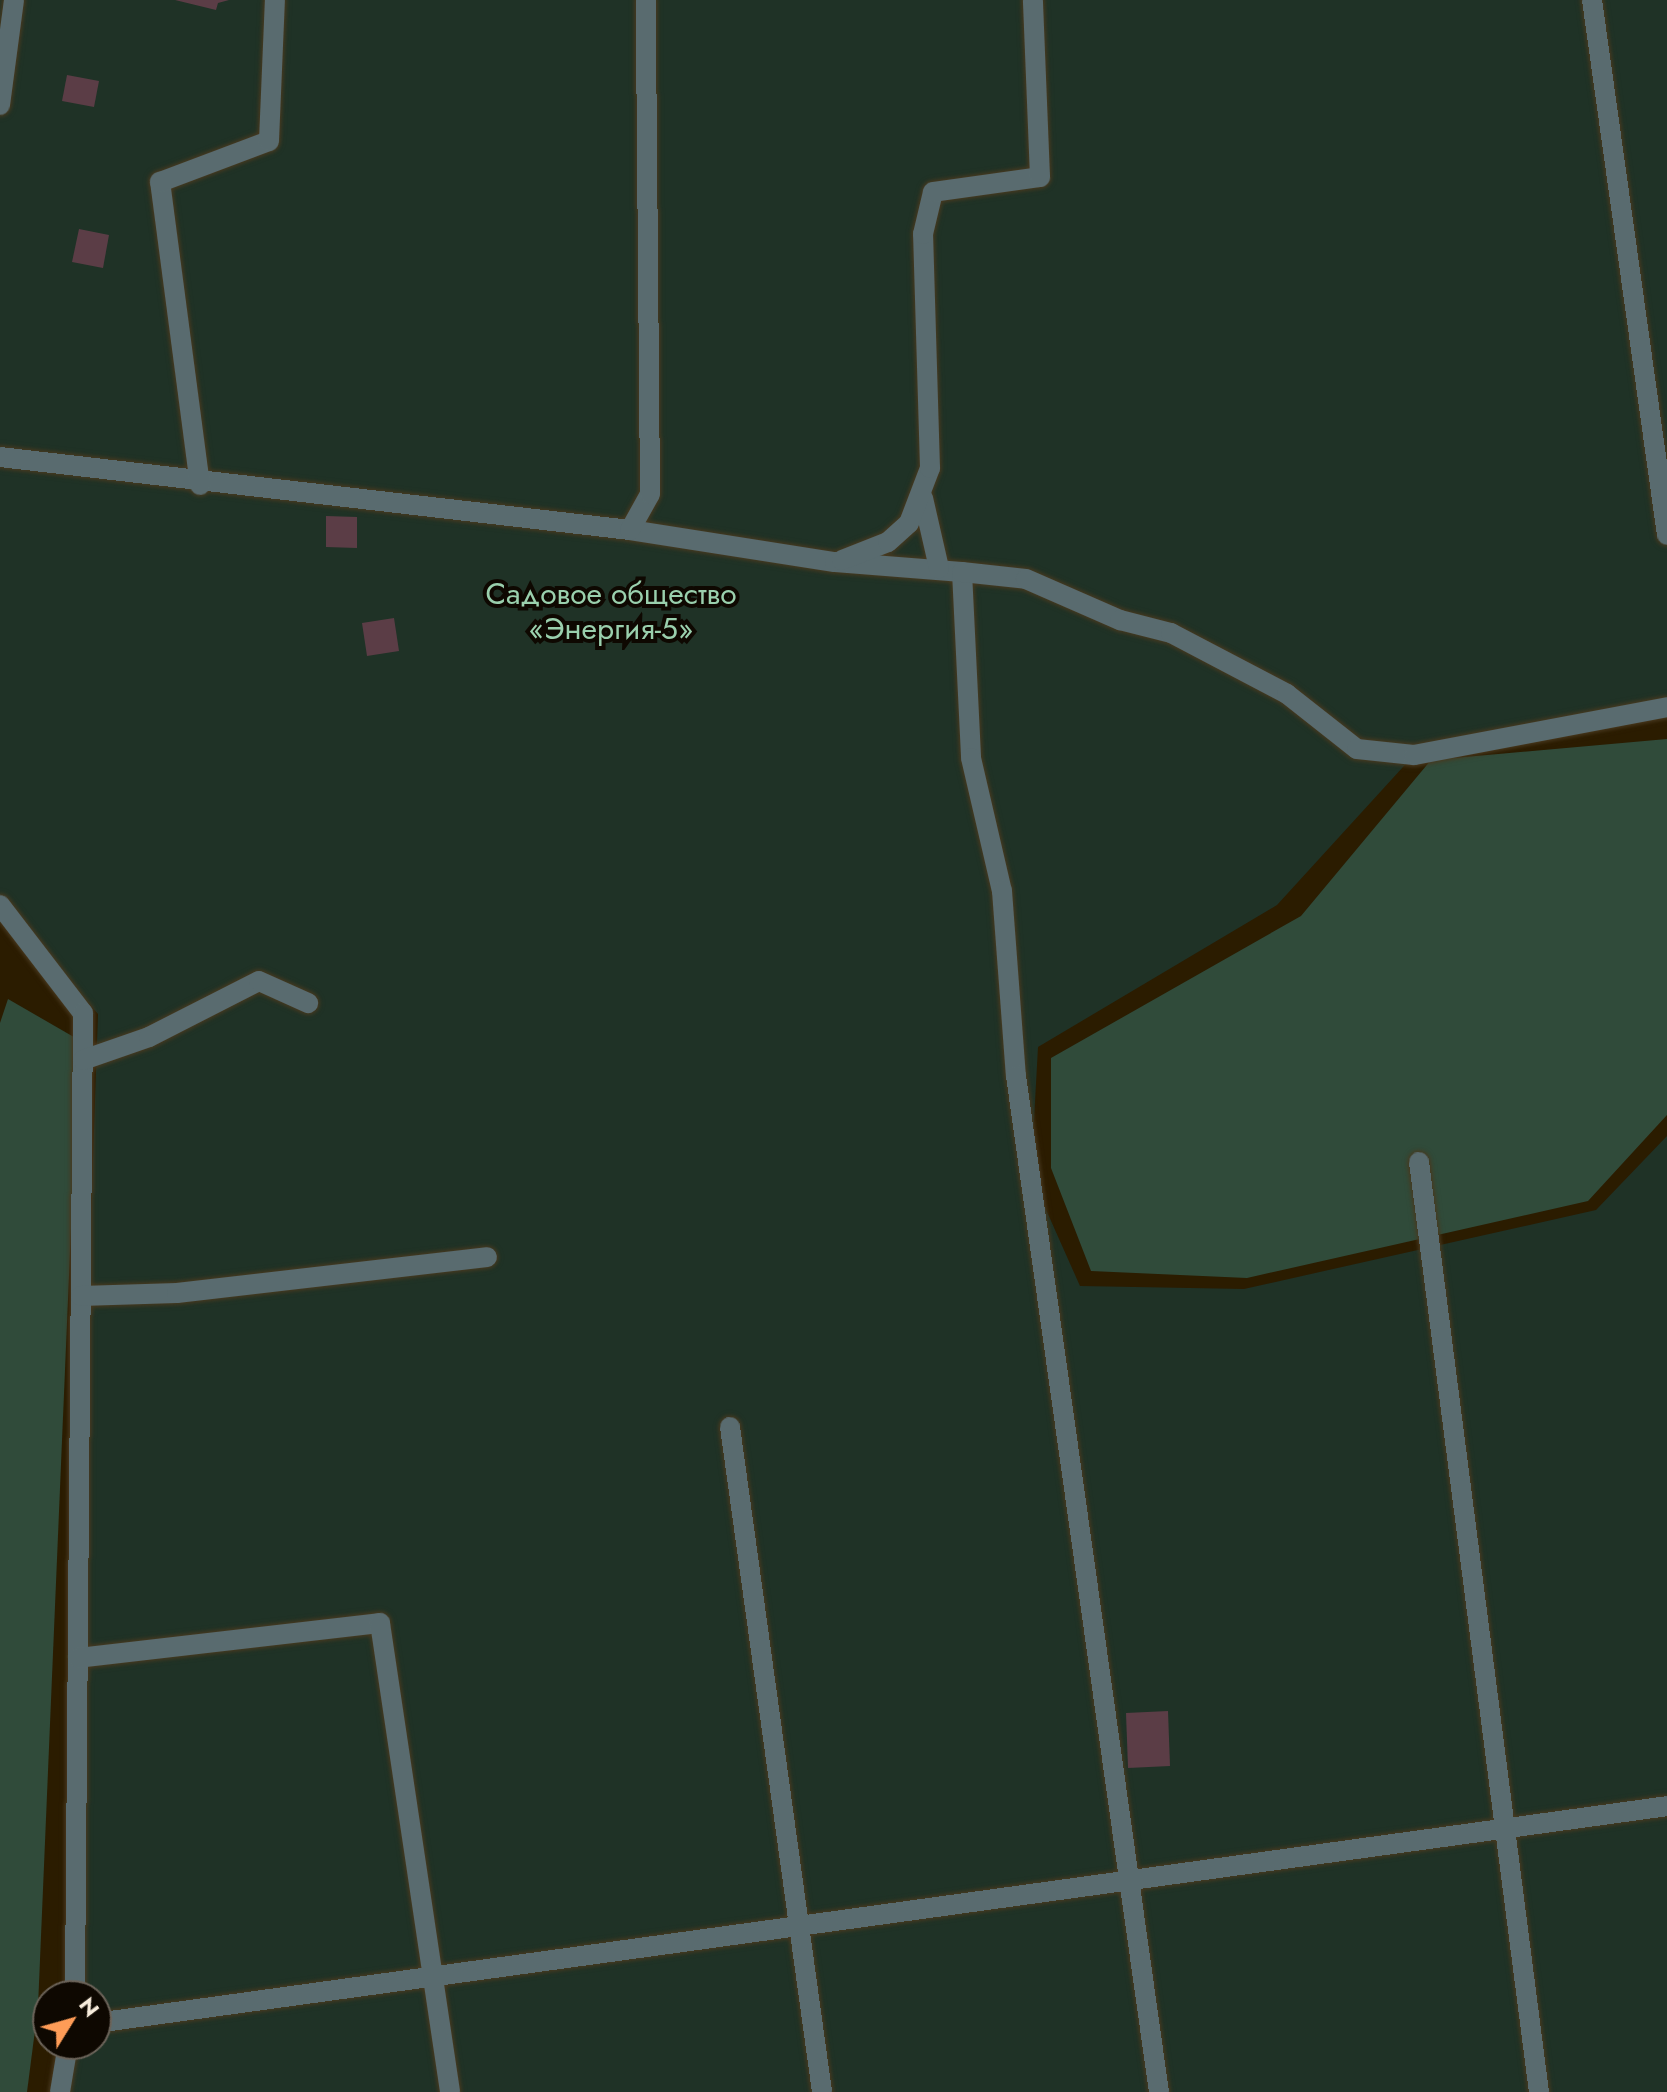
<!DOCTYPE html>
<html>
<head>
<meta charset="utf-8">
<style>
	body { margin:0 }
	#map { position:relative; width:1667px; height:2092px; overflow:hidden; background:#2b1c00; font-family:Jost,sans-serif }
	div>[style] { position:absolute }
	.green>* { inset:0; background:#1f3226 }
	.forest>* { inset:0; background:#304b3a }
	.building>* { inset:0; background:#5b3d46 }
	.roads { filter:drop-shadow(0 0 2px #48391f) drop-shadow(0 0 2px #48391f) }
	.minor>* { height:20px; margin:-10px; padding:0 10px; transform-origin:10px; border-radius:10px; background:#596b6f }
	span { translate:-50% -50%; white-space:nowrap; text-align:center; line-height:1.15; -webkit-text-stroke:8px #0e0801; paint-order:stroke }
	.park-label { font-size:30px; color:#9ad0ad }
	.north { position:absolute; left:32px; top:1980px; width:80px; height:80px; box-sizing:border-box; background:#0e0801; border:2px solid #6b6359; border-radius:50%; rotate:53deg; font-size:22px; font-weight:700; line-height:32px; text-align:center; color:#f7ecdc }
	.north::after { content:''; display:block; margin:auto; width:28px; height:36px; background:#fe9c57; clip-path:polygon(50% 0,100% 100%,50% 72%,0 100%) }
</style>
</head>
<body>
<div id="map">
	<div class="green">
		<i style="clip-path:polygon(0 0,1667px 0,1667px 717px,1424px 744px,1277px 905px,1038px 1047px,1031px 1176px,1080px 1286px,1244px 1289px,1596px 1210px,1667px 1136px,1667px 2092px,54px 2092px,59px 2044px,96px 2044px,96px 1996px,64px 1996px,98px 1014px,0 903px)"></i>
	</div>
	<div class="forest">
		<i style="clip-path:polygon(1667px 739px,1667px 1115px,1588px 1201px,1247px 1278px,1091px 1271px,1051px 1168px,1051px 1058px,1301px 916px,1431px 760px)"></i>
		<i style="clip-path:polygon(8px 999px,79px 1040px,38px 2007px,27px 2092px,0 2092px,0 1023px)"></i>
	</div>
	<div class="building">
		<i style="clip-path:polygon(175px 0,229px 0,218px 3px,216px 10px)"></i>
		<i style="clip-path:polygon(67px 75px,99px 81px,94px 107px,62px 101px)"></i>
		<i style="clip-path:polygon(79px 229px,109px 235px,103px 268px,72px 262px)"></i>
		<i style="clip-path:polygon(326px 516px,357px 517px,357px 548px,326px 547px)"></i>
		<i style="clip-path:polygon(394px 618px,399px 651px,367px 656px,362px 623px)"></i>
		<i style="clip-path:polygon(1168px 1711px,1170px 1766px,1128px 1768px,1126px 1713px)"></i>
	</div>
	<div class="roads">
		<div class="minor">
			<i style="left:1592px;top:0;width:540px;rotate:82.02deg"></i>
			<i style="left:0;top:105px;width:106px;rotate:-82.4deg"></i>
			<i style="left:0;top:457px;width:634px;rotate:6.61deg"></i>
			<i style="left:630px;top:530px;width:207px;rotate:8.9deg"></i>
			<i style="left:835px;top:562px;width:127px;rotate:4.5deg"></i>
			<i style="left:962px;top:572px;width:186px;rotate:87.2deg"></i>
			<i style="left:971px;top:758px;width:137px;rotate:76.9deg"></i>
			<i style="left:1002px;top:891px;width:186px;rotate:85.7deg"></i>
			<i style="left:1016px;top:1076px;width:1026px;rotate:81.99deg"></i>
			<i style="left:200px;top:485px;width:306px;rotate:-97.5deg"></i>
			<i style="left:160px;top:182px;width:116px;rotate:-20.6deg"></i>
			<i style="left:269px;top:141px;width:141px;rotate:-87.6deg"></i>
			<i style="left:923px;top:498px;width:72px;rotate:77.1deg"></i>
			<i style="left:630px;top:530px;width:41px;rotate:-60.9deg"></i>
			<i style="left:650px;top:494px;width:494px;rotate:-90.5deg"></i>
			<i style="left:842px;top:560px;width:49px;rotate:-21.4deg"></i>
			<i style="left:888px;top:542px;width:28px;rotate:-42deg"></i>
			<i style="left:909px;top:523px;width:59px;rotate:-69.1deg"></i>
			<i style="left:930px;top:468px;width:234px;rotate:-91.7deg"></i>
			<i style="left:923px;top:234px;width:43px;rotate:-76.6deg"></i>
			<i style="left:933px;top:192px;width:108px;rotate:-8deg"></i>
			<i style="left:1040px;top:177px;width:177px;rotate:-92.3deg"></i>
			<i style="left:962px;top:572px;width:64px;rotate:6.2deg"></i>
			<i style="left:1026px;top:579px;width:103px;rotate:23.6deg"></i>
			<i style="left:1120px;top:620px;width:53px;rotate:14.3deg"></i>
			<i style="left:1171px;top:633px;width:131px;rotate:27.7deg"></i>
			<i style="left:1287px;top:694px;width:89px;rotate:38.2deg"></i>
			<i style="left:1357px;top:749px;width:57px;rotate:6deg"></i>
			<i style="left:1414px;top:755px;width:258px;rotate:-10.7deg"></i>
			<i style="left:0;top:905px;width:136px;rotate:52.5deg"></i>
			<i style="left:83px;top:1013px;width:983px;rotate:90.47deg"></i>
			<i style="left:83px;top:1060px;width:70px;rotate:-19.2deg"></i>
			<i style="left:149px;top:1037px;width:123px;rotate:-27deg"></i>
			<i style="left:259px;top:981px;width:54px;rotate:24.2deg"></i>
			<i style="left:1419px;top:1162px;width:938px;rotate:82.65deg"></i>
			<i style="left:81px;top:1296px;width:96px;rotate:-1.8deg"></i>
			<i style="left:177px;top:1293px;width:312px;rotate:-6.6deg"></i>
			<i style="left:730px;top:1427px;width:671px;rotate:82.12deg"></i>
			<i style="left:78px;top:1658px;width:304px;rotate:-6.6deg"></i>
			<i style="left:380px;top:1623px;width:474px;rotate:81.5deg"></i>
			<i style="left:96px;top:2023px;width:1586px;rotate:-7.86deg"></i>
			<i style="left:60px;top:2092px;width:49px;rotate:-80.5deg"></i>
		</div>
	</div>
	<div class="park-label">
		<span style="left:611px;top:611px">Садовое общество<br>«Энергия-5»</span>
	</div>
	<div class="north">N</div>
</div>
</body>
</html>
